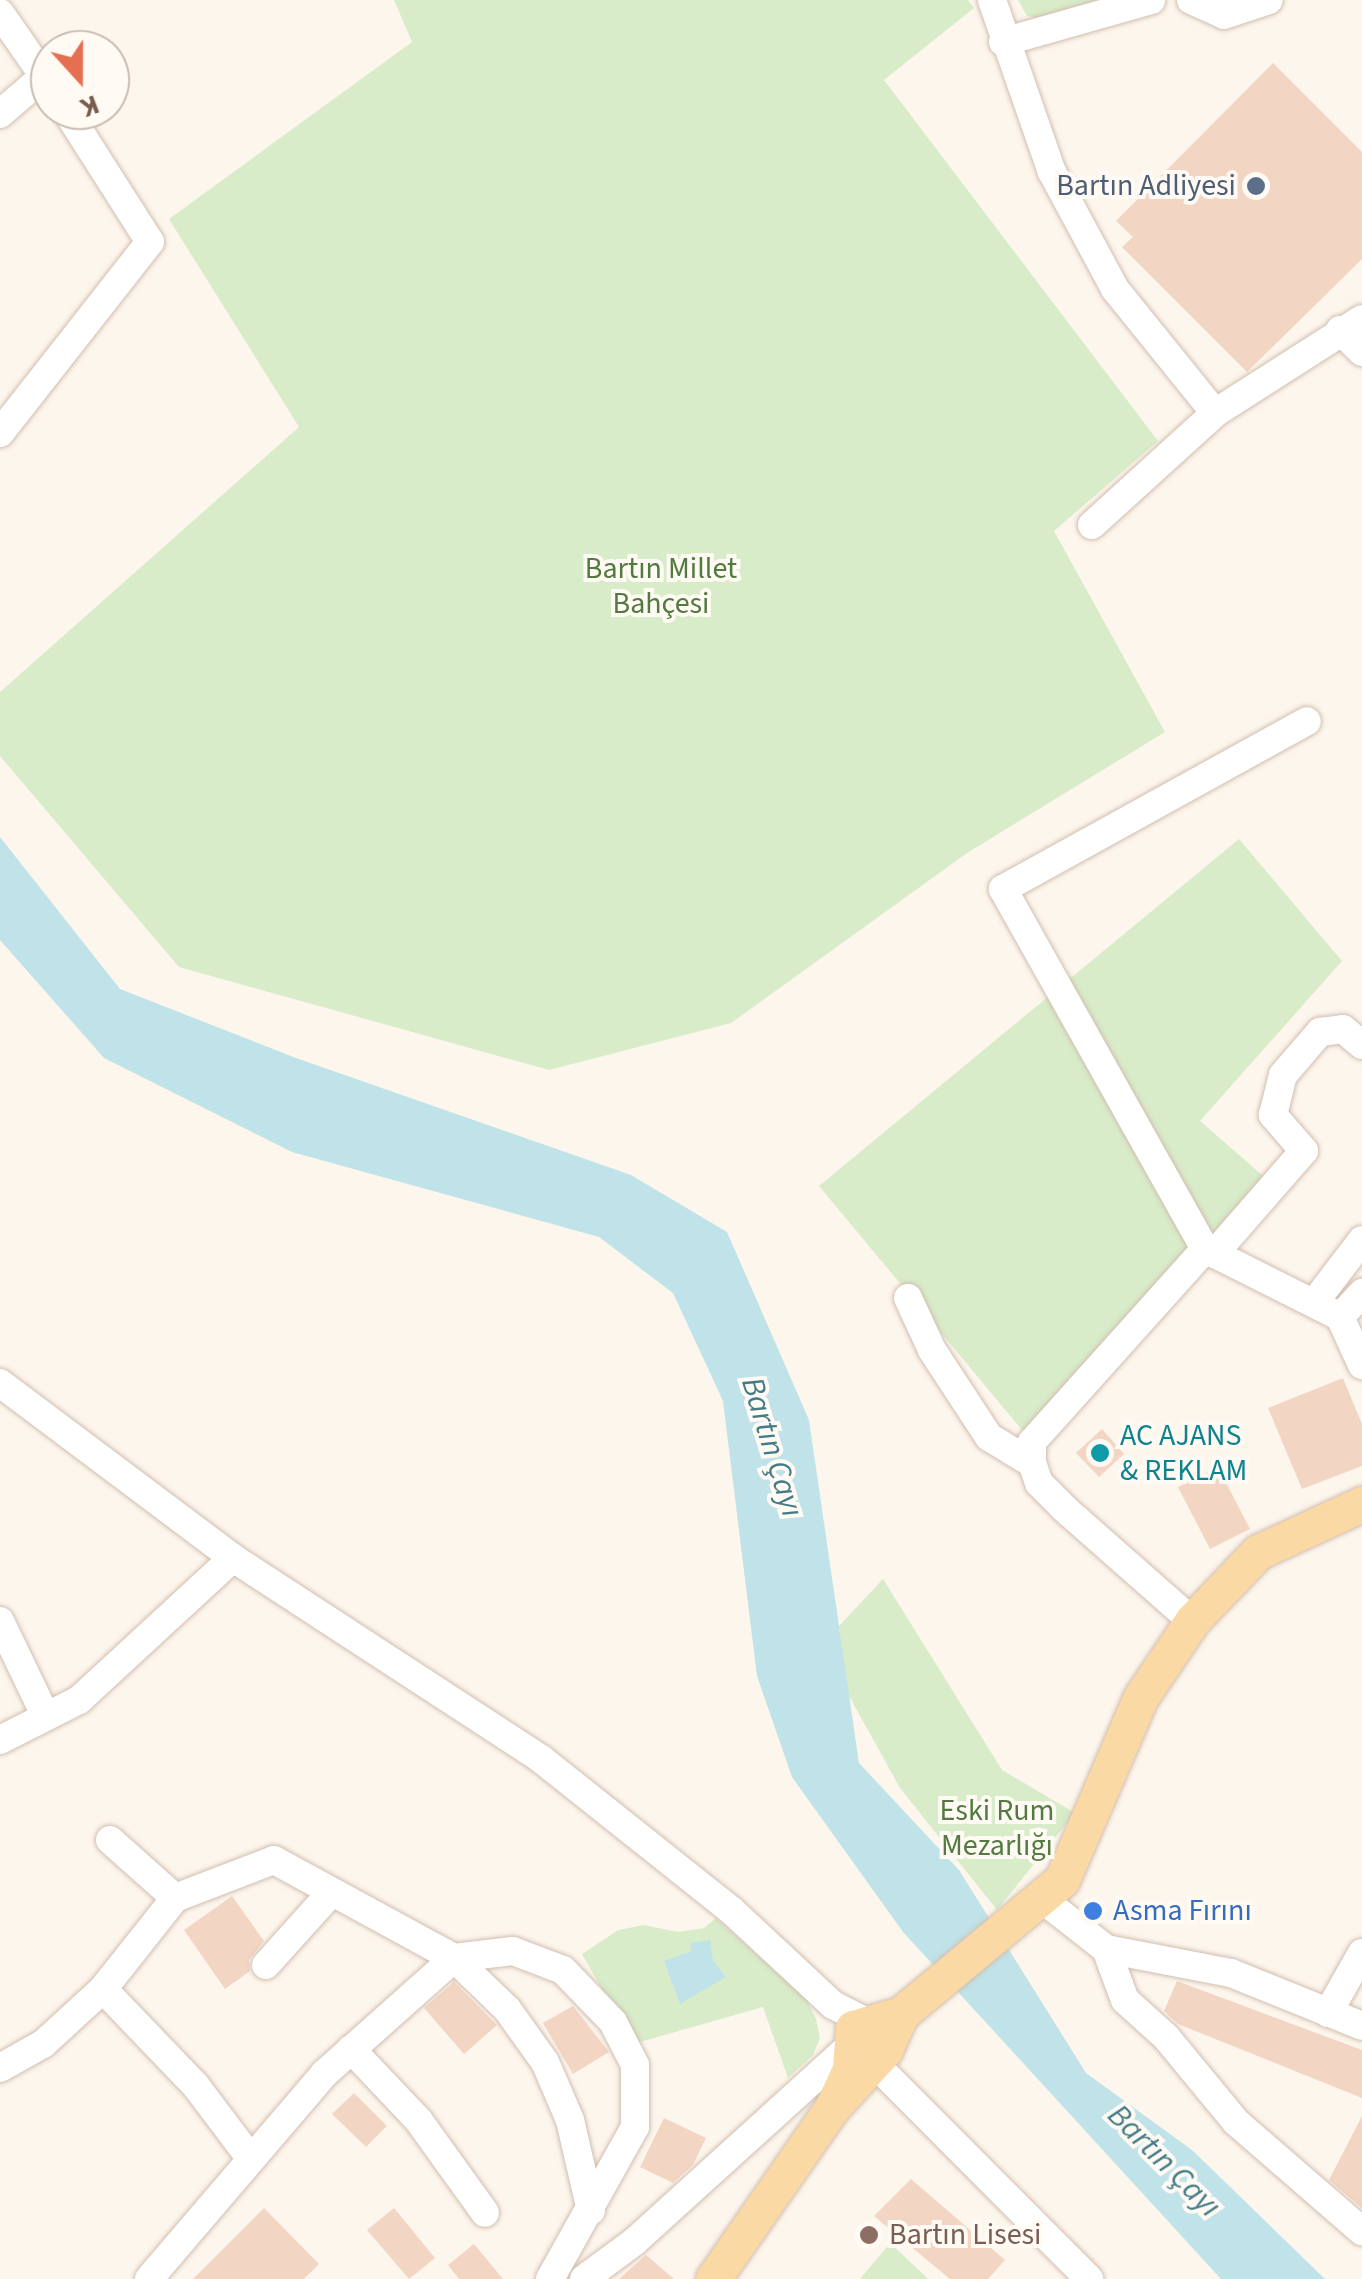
<!DOCTYPE html>
<html>
<head>
<meta charset="utf-8">
<style>
	body { margin:0 }
	#map { position:relative; width:1362px; height:2279px; overflow:hidden; background:#fdf6ec; font-family:"Source Sans 3",sans-serif }
	div>[style] { position:absolute }
	.green>* { inset:0; background:#d8ecc9 }
	.water>* { inset:0; background:#bfe3e8 }
	.building>* { inset:0; background:#f3d5c3 }
	.roads { filter:drop-shadow(0 0 2px #d1beb0) drop-shadow(0 0 2px #d1beb0) }
	.minor>* { height:28px; margin:-14px; padding:0 14px; transform-origin:14px; border-radius:14px; background:#fff }
	.major>* { height:35px; margin:-17.5px; padding:0 17.5px; transform-origin:17.5px; border-radius:17.5px; background:#fbd9a5 }
	.dots>* { width:28px; height:28px; translate:-50% -50%; box-sizing:border-box; border:5px solid #fffaf3; border-radius:50% }
	span { translate:-50% -50%; white-space:nowrap; text-align:center; line-height:1.15; -webkit-text-stroke:8px #fffaf3; paint-order:stroke }
	.service-label { font-size:30px; color:#4e5e75 }
	.right { translate:-100% -50%; text-align:right }
	.park-label { font-size:30px; color:#537a41 }
	.culture-label { font-size:30px; color:#0d838f }
	.left { translate:0 -50%; text-align:left }
	.shop-label { font-size:30px; color:#366cbe }
	.education-label { font-size:30px; color:#785e54 }
	.water-label { font-size:32px; color:#437c86; font-style:italic }
	.north { position:absolute; left:30px; top:30px; width:100px; height:100px; box-sizing:border-box; background:#fffaf3; border:2px solid #cabbb1; border-radius:50%; rotate:159deg; font-size:28px; font-weight:700; line-height:40px; text-align:center; color:#7a5c4d }
	.north::after { content:''; display:block; margin:auto; width:35px; height:45px; background:#e76f51; clip-path:polygon(50% 0,100% 100%,50% 72%,0 100%) }
</style>
</head>
<body>
<div id="map">
	<div class="green">
		<i style="clip-path:polygon(394px 0,968px 0,974px 8px,884px 80px,1158px 441px,1054px 531px,1165px 732px,967px 853px,731px 1023px,549px 1070px,179px 967px,0 756px,0 692px,299px 427px,169px 219px,412px 42px)"></i>
		<i style="clip-path:polygon(1018px 0,1112px 0,1052px 20px,1027px 16px)"></i>
		<i style="clip-path:polygon(1239px 839px,1342px 961px,1200px 1121px,1269px 1181px,1032px 1442px,819px 1186px)"></i>
		<i style="clip-path:polygon(883px 1579px,1002px 1770px,1075px 1813px,997px 1910px,900px 1788px,848px 1694px,839px 1626px)"></i>
		<i style="clip-path:polygon(716px 1918px,806px 1998px,816px 2019px,820px 2038px,813px 2055px,788px 2078px,763px 2007px,633px 2044px,582px 1954px,618px 1930px,644px 1925px,678px 1932px,704px 1928px)"></i>
		<i style="clip-path:polygon(890px 2243px,924px 2275px,928px 2279px,860px 2279px)"></i>
	</div>
	<div class="water">
		<i style="clip-path:polygon(0 837px,120px 989px,296px 1058px,631px 1175px,727px 1232px,809px 1420px,859px 1763px,959px 1870px,1086px 2073px,1192px 2150px,1325px 2279px,1221px 2279px,903px 1932px,792px 1777px,757px 1676px,723px 1401px,673px 1293px,599px 1237px,292px 1152px,104px 1058px,0 940px)"></i>
		<i style="clip-path:polygon(710px 1940px,713px 1960px,726px 1977px,680px 2004px,664px 1961px,692px 1951px,690px 1943px)"></i>
	</div>
	<div class="building">
		<i style="clip-path:polygon(1273px 63px,1362px 152px,1362px 259px,1247px 372px,1122px 247px,1133px 237px,1116px 221px)"></i>
		<i style="clip-path:polygon(1343px 1378px,1362px 1424px,1362px 1466px,1302px 1489px,1268px 1408px)"></i>
		<i style="clip-path:polygon(1102px 1429px,1124px 1454px,1099px 1477px,1076px 1453px)"></i>
		<i style="clip-path:polygon(1218px 1467px,1250px 1529px,1210px 1549px,1178px 1487px)"></i>
		<i style="clip-path:polygon(232px 1896px,264px 1941px,249px 1960px,250px 1971px,225px 1989px,184px 1930px)"></i>
		<i style="clip-path:polygon(1177px 1981px,1362px 2050px,1362px 2098px,1178px 2024px,1164px 2011px)"></i>
		<i style="clip-path:polygon(454px 1982px,497px 2025px,464px 2054px,424px 2008px)"></i>
		<i style="clip-path:polygon(573px 2006px,609px 2052px,573px 2074px,543px 2023px)"></i>
		<i style="clip-path:polygon(354px 2093px,387px 2126px,366px 2147px,332px 2114px)"></i>
		<i style="clip-path:polygon(1362px 2116px,1362px 2208px,1329px 2180px)"></i>
		<i style="clip-path:polygon(664px 2118px,706px 2138px,693px 2165px,673px 2183px,640px 2167px)"></i>
		<i style="clip-path:polygon(911px 2179px,1005px 2260px,988px 2279px,950px 2279px,874px 2216px)"></i>
		<i style="clip-path:polygon(264px 2208px,319px 2264px,304px 2279px,193px 2279px)"></i>
		<i style="clip-path:polygon(394px 2208px,435px 2258px,409px 2279px,367px 2230px)"></i>
		<i style="clip-path:polygon(474px 2244px,503px 2279px,459px 2279px,448px 2265px)"></i>
		<i style="clip-path:polygon(646px 2255px,674px 2279px,619px 2279px)"></i>
	</div>
	<div class="roads">
		<div class="minor">
			<i style="left:992px;top:0;width:182px;rotate:70.8deg"></i>
			<i style="left:1052px;top:172px;width:133px;rotate:61.7deg"></i>
			<i style="left:1115px;top:289px;width:159px;rotate:51.1deg"></i>
			<i style="left:1191px;top:0;width:36px;rotate:24deg"></i>
			<i style="left:1224px;top:15px;width:47px;rotate:-18.4deg"></i>
			<i style="left:0;top:13px;width:88px;rotate:55.2deg"></i>
			<i style="left:1003px;top:42px;width:154px;rotate:-15.8deg"></i>
			<i style="left:0;top:114px;width:58px;rotate:-40.8deg"></i>
			<i style="left:1340px;top:330px;width:31px;rotate:45deg"></i>
			<i style="left:0;top:433px;width:243px;rotate:-51.9deg"></i>
			<i style="left:150px;top:242px;width:156px;rotate:-122.5deg"></i>
			<i style="left:1092px;top:525px;width:166px;rotate:-42.3deg"></i>
			<i style="left:1215px;top:413px;width:174px;rotate:-32.6deg"></i>
			<i style="left:1205px;top:1249px;width:151px;rotate:26.7deg"></i>
			<i style="left:1340px;top:1317px;width:53px;rotate:65.4deg"></i>
			<i style="left:1214px;top:1254px;width:137px;rotate:-48.9deg"></i>
			<i style="left:1304px;top:1151px;width:48px;rotate:-130.7deg"></i>
			<i style="left:1273px;top:1115px;width:41px;rotate:-76deg"></i>
			<i style="left:1283px;top:1075px;width:57px;rotate:-49.3deg"></i>
			<i style="left:1320px;top:1032px;width:23px;rotate:-7deg"></i>
			<i style="left:1343px;top:1029px;width:25px;rotate:40deg"></i>
			<i style="left:908px;top:1298px;width:57px;rotate:65.2deg"></i>
			<i style="left:932px;top:1350px;width:104px;rotate:56.8deg"></i>
			<i style="left:989px;top:1437px;width:50px;rotate:31.2deg"></i>
			<i style="left:1314px;top:1303px;width:79px;rotate:-52.7deg"></i>
			<i style="left:1340px;top:1317px;width:33px;rotate:-47deg"></i>
			<i style="left:0;top:1383px;width:291px;rotate:36.9deg"></i>
			<i style="left:233px;top:1558px;width:368px;rotate:33.1deg"></i>
			<i style="left:541px;top:1759px;width:243px;rotate:38.5deg"></i>
			<i style="left:731px;top:1910px;width:139px;rotate:43deg"></i>
			<i style="left:833px;top:2005px;width:36px;rotate:27deg"></i>
			<i style="left:0;top:1621px;width:106px;rotate:64.4deg"></i>
			<i style="left:1192px;top:1621px;width:171px;rotate:-138.6deg"></i>
			<i style="left:1064px;top:1508px;width:35px;rotate:-135deg"></i>
			<i style="left:1039px;top:1483px;width:21px;rotate:-109deg"></i>
			<i style="left:1032px;top:1463px;width:21px;rotate:-90deg"></i>
			<i style="left:1032px;top:1442px;width:259px;rotate:-48.1deg"></i>
			<i style="left:1205px;top:1249px;width:413px;rotate:-119.3deg"></i>
			<i style="left:1003px;top:889px;width:347px;rotate:-28.9deg"></i>
			<i style="left:0;top:1740px;width:89px;rotate:-26.9deg"></i>
			<i style="left:79px;top:1700px;width:209px;rotate:-42.7deg"></i>
			<i style="left:110px;top:1840px;width:87px;rotate:41.7deg"></i>
			<i style="left:175px;top:1898px;width:106px;rotate:-21deg"></i>
			<i style="left:274px;top:1860px;width:205px;rotate:28.6deg"></i>
			<i style="left:454px;top:1958px;width:59px;rotate:-6.8deg"></i>
			<i style="left:513px;top:1951px;width:53px;rotate:20.8deg"></i>
			<i style="left:563px;top:1970px;width:72px;rotate:46.1deg"></i>
			<i style="left:613px;top:2022px;width:48px;rotate:62.9deg"></i>
			<i style="left:635px;top:2065px;width:62px;rotate:90deg"></i>
			<i style="left:635px;top:2127px;width:174px;rotate:119.2deg"></i>
			<i style="left:1042px;top:1899px;width:81px;rotate:38deg"></i>
			<i style="left:1106px;top:1949px;width:127px;rotate:10.9deg"></i>
			<i style="left:1231px;top:1973px;width:141px;rotate:22deg"></i>
			<i style="left:1106px;top:1949px;width:54px;rotate:69.6deg"></i>
			<i style="left:1125px;top:2000px;width:55px;rotate:42.1deg"></i>
			<i style="left:1166px;top:2037px;width:110px;rotate:50.5deg"></i>
			<i style="left:1236px;top:2122px;width:167px;rotate:40.9deg"></i>
			<i style="left:266px;top:1965px;width:96px;rotate:-48deg"></i>
			<i style="left:103px;top:1989px;width:134px;rotate:46.2deg"></i>
			<i style="left:196px;top:2086px;width:91px;rotate:53deg"></i>
			<i style="left:1328px;top:2013px;width:69px;rotate:-60.5deg"></i>
			<i style="left:351px;top:2049px;width:99px;rotate:46.6deg"></i>
			<i style="left:419px;top:2121px;width:113px;rotate:54.3deg"></i>
			<i style="left:871px;top:2060px;width:309px;rotate:45.1deg"></i>
			<i style="left:0;top:2068px;width:49px;rotate:-29.2deg"></i>
			<i style="left:43px;top:2044px;width:81px;rotate:-42.5deg"></i>
			<i style="left:103px;top:1989px;width:116px;rotate:-51.6deg"></i>
			<i style="left:149px;top:2279px;width:270px;rotate:-49.5deg"></i>
			<i style="left:324px;top:2074px;width:174px;rotate:-41.7deg"></i>
			<i style="left:454px;top:1958px;width:74px;rotate:43.9deg"></i>
			<i style="left:507px;top:2009px;width:65px;rotate:54.4deg"></i>
			<i style="left:545px;top:2062px;width:63px;rotate:66.7deg"></i>
			<i style="left:570px;top:2120px;width:93px;rotate:77deg"></i>
			<i style="left:584px;top:2279px;width:62px;rotate:-36.5deg"></i>
			<i style="left:634px;top:2242px;width:290px;rotate:-42.2deg"></i>
		</div>
		<div class="major">
			<i style="left:832px;top:2108px;width:43px;rotate:-65.2deg"></i>
			<i style="left:850px;top:2069px;width:41px;rotate:-85.8deg"></i>
			<i style="left:853px;top:2028px;width:50px;rotate:-16.3deg"></i>
			<i style="left:901px;top:2014px;width:209px;rotate:-39.8deg"></i>
			<i style="left:1062px;top:1880px;width:199px;rotate:-66.7deg"></i>
			<i style="left:1141px;top:1697px;width:92px;rotate:-56.1deg"></i>
			<i style="left:1192px;top:1621px;width:95px;rotate:-46.3deg"></i>
			<i style="left:1258px;top:1552px;width:115px;rotate:-24.8deg"></i>
			<i style="left:713px;top:2279px;width:208px;rotate:-55.2deg"></i>
			<i style="left:832px;top:2108px;width:79px;rotate:-47.6deg"></i>
			<i style="left:885px;top:2050px;width:39px;rotate:-66deg"></i>
		</div>
	</div>
	<div class="dots">
		<i style="left:1256px;top:186px;background:#5c6f8a"></i>
		<i style="left:1100px;top:1453px;background:#0f9aa8"></i>
		<i style="left:1093px;top:1911px;background:#3f7fe0"></i>
		<i style="left:869px;top:2235px;background:#8d6e63"></i>
	</div>
	<div class="service-label">
		<span class="right" style="left:1236px;top:186px">Bartın Adliyesi</span>
	</div>
	<div class="park-label">
		<span style="left:661px;top:586px">Bartın Millet<br>Bahçesi</span>
		<span style="left:997px;top:1828px">Eski Rum<br>Mezarlığı</span>
	</div>
	<div class="culture-label">
		<span class="left" style="left:1120px;top:1453px">AC AJANS<br>&amp; REKLAM</span>
	</div>
	<div class="shop-label">
		<span class="left" style="left:1113px;top:1911px">Asma Fırını</span>
	</div>
	<div class="education-label">
		<span class="left" style="left:889px;top:2235px">Bartın Lisesi</span>
	</div>
	<div class="water-label">
		<span style="left:772px;top:1447px;rotate:73deg">Bartın Çayı</span>
		<span style="left:1164px;top:2161px;rotate:45deg">Bartın Çayı</span>
	</div>
	<div class="north">K</div>
</div>
</body>
</html>
